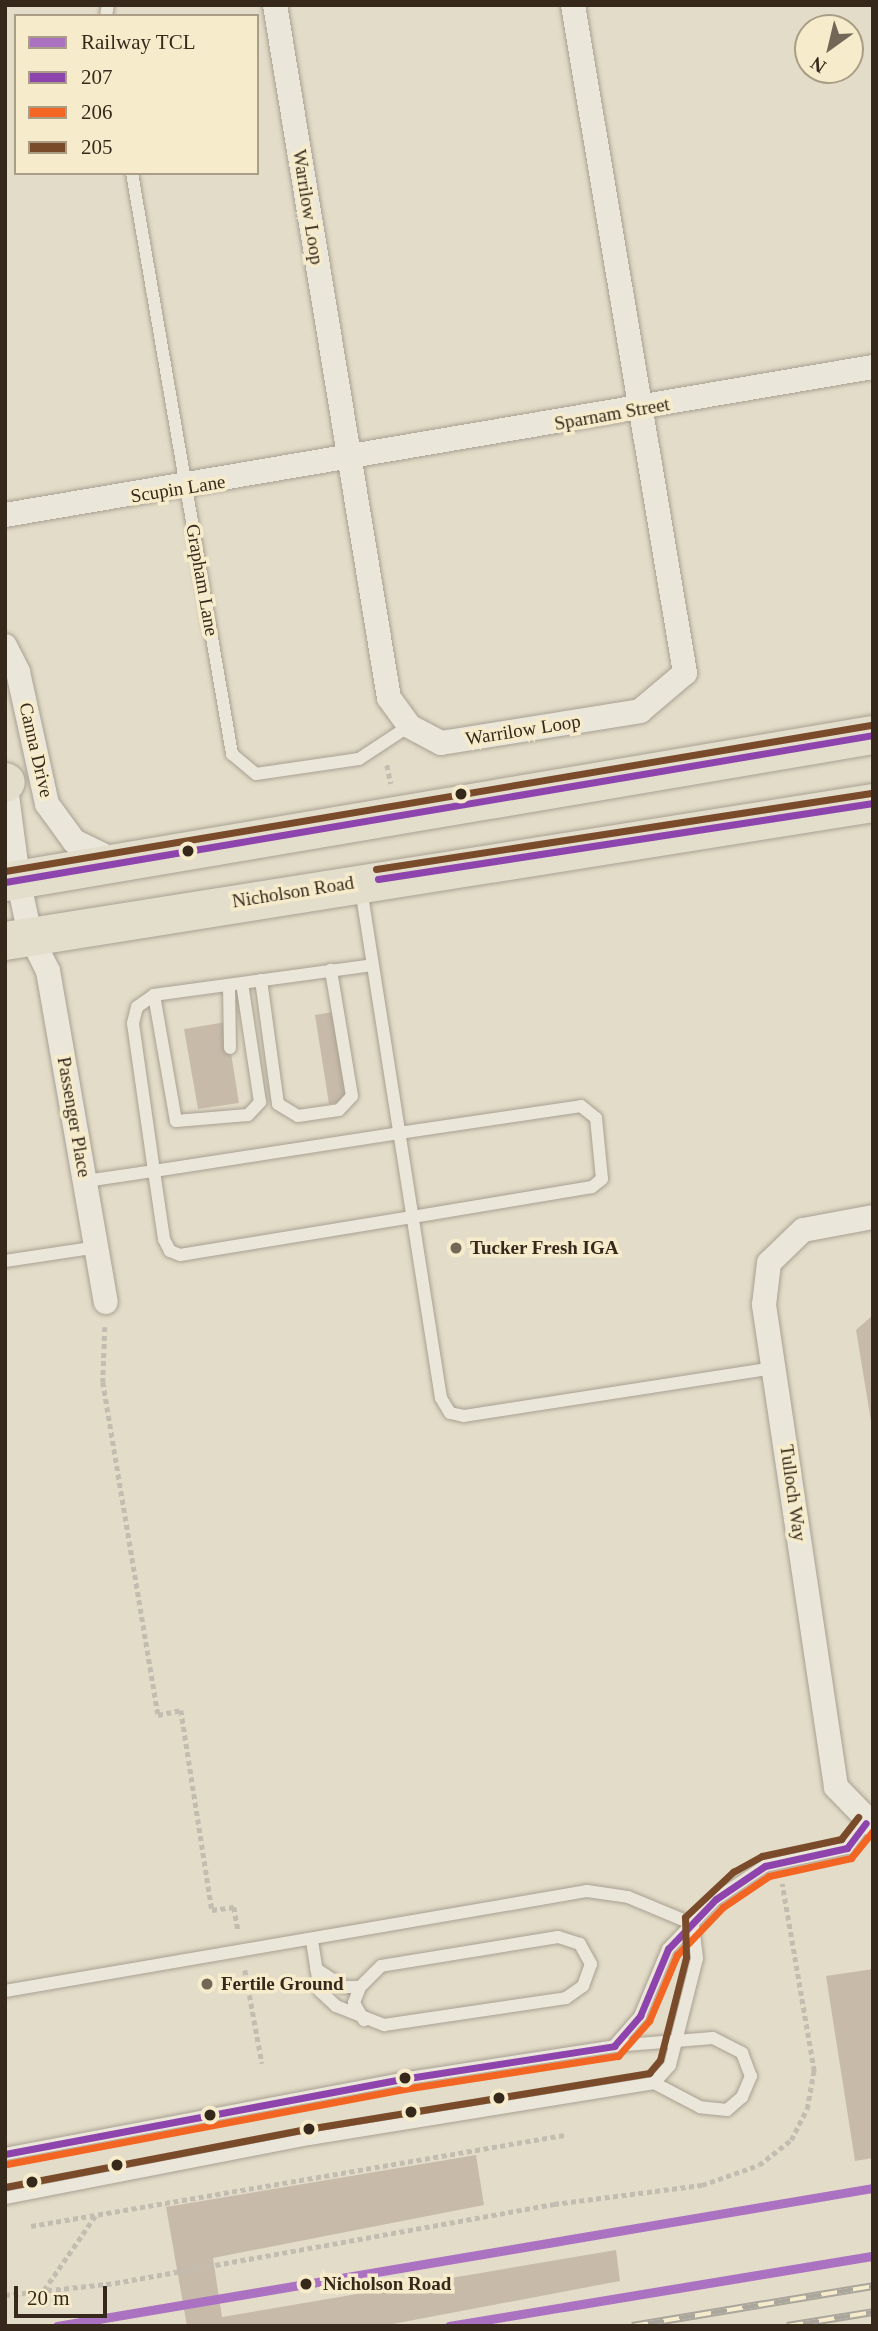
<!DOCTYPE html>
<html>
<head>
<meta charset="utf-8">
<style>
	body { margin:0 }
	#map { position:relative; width:878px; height:2331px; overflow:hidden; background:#e3dcc8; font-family:Georgia,serif }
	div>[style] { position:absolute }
	.building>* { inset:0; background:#c7baa9 }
	.path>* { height:4.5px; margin-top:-2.25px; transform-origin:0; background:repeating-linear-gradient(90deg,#c3bdb1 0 5px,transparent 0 8.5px) }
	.roads { filter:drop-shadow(0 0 2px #a8a092) drop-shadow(0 0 2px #a8a092) }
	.service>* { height:12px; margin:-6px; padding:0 6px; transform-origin:6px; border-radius:6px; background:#ebe6da }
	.minor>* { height:24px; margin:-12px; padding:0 12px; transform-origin:12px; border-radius:12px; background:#ebe6da }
	.primary>* { height:38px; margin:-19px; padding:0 19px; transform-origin:19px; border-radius:19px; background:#e3ddcb }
	.rail>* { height:8px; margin-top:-4px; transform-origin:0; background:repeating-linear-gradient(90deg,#f6eccc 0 16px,#aaa69b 0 32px); box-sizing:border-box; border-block:2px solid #aaa69b }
	.bus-1>* { height:7px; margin:-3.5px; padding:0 3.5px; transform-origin:3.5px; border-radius:3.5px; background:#8e44ad }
	.bus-2>* { height:7px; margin:-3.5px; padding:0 3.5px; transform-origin:3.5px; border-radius:3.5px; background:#f26522 }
	.bus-3>* { height:7px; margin:-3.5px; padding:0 3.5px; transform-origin:3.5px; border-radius:3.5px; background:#7a4b2a }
	.rail-1>* { height:9px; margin:-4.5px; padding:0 4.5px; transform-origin:4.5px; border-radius:4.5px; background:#ab72c2 }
	.dots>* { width:19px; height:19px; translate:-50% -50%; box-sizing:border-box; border:4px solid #f6eccc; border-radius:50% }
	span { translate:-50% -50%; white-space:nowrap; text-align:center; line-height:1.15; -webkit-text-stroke:7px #f6eccc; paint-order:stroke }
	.street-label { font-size:19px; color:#36291b }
	.poi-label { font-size:19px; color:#36291b; font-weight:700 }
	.left { translate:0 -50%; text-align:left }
	.stop-label { font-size:19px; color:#36291b; font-weight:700 }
	.frame { position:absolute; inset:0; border:7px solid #36291b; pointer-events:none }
	.legend { position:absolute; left:14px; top:14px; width:245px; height:161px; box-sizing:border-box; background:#f6eccc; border:2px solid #a99e85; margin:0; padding:9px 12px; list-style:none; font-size:21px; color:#36291b }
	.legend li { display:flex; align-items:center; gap:14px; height:35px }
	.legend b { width:35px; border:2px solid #a99e85 }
	.north { position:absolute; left:794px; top:14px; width:70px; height:70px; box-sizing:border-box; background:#f6eccc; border:2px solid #a99e85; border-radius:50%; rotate:214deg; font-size:19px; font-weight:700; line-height:28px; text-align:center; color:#36291b }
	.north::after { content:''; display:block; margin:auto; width:24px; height:32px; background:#736858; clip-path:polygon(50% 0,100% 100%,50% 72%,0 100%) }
	.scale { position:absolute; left:14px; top:2286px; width:93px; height:32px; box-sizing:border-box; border:4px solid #36291b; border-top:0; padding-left:9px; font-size:21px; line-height:24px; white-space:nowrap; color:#36291b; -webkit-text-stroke:5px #f6eccc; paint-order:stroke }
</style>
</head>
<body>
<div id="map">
	<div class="building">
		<i style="clip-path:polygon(333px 1012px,347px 1101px,329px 1104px,315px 1015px)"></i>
		<i style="clip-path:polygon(226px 1022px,239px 1103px,198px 1109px,184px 1029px)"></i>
		<i style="clip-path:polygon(873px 1315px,873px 1421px,871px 1421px,856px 1330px)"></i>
		<i style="clip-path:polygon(873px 1969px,873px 2158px,855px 2161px,826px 1976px)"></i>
		<i style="clip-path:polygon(476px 2155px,484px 2205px,213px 2258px,222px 2317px,616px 2250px,620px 2281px,382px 2326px,187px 2326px,166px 2207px)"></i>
	</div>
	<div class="path">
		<i style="left:387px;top:765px;width:19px;rotate:78deg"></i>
		<i style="left:105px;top:1327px;width:55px;rotate:92.1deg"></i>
		<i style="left:103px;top:1382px;width:338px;rotate:80.6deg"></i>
		<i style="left:158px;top:1715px;width:24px;rotate:-12deg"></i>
		<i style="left:181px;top:1710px;width:202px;rotate:81.2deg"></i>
		<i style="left:212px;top:1910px;width:22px;rotate:-8deg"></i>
		<i style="left:234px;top:1907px;width:23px;rotate:80deg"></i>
		<i style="left:245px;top:1970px;width:95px;rotate:79.6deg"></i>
		<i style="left:31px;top:2226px;width:541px;rotate:-9.69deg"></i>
		<i style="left:44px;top:2290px;width:90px;rotate:-55.4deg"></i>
		<i style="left:5px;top:2295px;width:111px;rotate:-6.2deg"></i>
		<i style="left:115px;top:2283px;width:446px;rotate:-10.2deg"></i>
		<i style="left:554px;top:2204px;width:149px;rotate:-7.3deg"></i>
		<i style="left:702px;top:2185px;width:60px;rotate:-19.3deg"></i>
		<i style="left:759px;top:2165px;width:41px;rotate:-38deg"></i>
		<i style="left:791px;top:2140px;width:35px;rotate:-63deg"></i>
		<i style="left:807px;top:2109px;width:39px;rotate:-80deg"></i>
		<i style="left:814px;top:2071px;width:190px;rotate:-99.7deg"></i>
	</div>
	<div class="roads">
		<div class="service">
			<i style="left:106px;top:16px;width:11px;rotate:-80deg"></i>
			<i style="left:132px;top:173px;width:590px;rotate:80.23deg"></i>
			<i style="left:232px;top:754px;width:31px;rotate:40deg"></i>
			<i style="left:256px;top:774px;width:104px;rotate:-8.3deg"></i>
			<i style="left:359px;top:759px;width:60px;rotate:-33.4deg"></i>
			<i style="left:361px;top:889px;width:515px;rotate:81.07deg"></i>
			<i style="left:441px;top:1398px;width:17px;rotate:59deg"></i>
			<i style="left:450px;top:1413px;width:14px;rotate:12deg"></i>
			<i style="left:464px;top:1416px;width:314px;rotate:-8.8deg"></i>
			<i style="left:261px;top:980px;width:125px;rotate:82.2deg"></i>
			<i style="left:278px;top:1104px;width:23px;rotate:31deg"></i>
			<i style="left:298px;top:1116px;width:41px;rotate:-8.3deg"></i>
			<i style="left:339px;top:1110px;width:19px;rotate:-47deg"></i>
			<i style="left:352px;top:1096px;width:128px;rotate:-99.5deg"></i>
			<i style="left:229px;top:985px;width:63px;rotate:89.1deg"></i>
			<i style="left:154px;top:995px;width:128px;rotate:80.1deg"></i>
			<i style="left:176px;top:1121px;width:72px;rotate:-4.8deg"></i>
			<i style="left:248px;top:1115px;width:18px;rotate:-47deg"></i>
			<i style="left:260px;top:1102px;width:120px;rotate:-98.6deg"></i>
			<i style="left:86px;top:1181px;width:69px;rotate:-8.4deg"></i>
			<i style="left:154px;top:1171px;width:248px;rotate:-8.8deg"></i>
			<i style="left:399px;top:1133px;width:184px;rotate:-8.4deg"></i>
			<i style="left:581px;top:1106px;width:19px;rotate:39deg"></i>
			<i style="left:596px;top:1118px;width:61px;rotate:84.4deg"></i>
			<i style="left:602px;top:1179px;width:13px;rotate:141deg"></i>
			<i style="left:592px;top:1187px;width:182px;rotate:170.5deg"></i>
			<i style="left:412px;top:1217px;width:235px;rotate:170.7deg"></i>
			<i style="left:180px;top:1255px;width:11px;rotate:-158deg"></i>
			<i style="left:170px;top:1251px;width:13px;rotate:-117deg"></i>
			<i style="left:164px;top:1239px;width:69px;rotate:-98.4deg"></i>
			<i style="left:154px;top:1171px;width:149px;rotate:-98.1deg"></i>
			<i style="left:133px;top:1023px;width:16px;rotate:-76deg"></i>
			<i style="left:137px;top:1007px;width:21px;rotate:-35deg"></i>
			<i style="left:154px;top:995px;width:220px;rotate:-7.8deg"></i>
			<i style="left:5px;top:1261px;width:94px;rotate:-8.6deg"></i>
			<i style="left:312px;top:1941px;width:51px;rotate:80.9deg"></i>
			<i style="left:320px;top:1991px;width:22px;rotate:43deg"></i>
			<i style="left:336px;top:2006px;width:52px;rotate:21.6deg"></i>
			<i style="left:384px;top:2025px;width:184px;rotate:-8.4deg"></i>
			<i style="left:566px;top:1998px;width:21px;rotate:-35deg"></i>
			<i style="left:583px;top:1986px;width:23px;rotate:-70deg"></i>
			<i style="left:591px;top:1964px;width:23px;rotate:-119deg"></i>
			<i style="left:580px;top:1944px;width:23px;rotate:-162deg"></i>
			<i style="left:558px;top:1937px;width:179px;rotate:170.7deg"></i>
			<i style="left:381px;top:1966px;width:30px;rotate:135deg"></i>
			<i style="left:360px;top:1987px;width:16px;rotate:180deg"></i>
			<i style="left:344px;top:1987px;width:33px;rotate:-147deg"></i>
			<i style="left:360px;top:1987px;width:17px;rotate:111deg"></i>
			<i style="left:354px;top:2003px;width:20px;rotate:60deg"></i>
			<i style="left:5px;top:1991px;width:591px;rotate:-9.75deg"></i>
			<i style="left:587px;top:1891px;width:41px;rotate:8.3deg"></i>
			<i style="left:628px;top:1897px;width:70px;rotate:22.6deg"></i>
			<i style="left:614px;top:2046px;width:40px;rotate:-49deg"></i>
			<i style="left:640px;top:2016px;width:73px;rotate:-67.3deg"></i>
			<i style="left:668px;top:1949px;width:69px;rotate:-46.2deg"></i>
			<i style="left:716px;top:1899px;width:59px;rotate:-34deg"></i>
			<i style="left:765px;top:1866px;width:84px;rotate:-12.4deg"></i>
			<i style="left:847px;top:1848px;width:31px;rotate:-53deg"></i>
			<i style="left:5px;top:2154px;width:404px;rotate:-10.7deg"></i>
			<i style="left:402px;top:2079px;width:215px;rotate:-8.8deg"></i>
			<i style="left:614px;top:2046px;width:99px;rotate:-4.6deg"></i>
			<i style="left:713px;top:2038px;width:33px;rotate:27deg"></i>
			<i style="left:742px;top:2053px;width:25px;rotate:69deg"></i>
			<i style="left:751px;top:2076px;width:23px;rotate:113deg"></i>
			<i style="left:742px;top:2097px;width:20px;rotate:139deg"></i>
			<i style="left:727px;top:2110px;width:27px;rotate:-174deg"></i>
			<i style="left:700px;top:2107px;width:52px;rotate:-152.4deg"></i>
			<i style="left:5px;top:2198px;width:310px;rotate:-11deg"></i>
			<i style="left:309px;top:2139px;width:350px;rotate:-9.2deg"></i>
			<i style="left:654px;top:2083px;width:24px;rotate:-48deg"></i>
			<i style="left:670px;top:2065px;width:110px;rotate:-75.8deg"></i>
			<i style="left:697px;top:1958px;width:34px;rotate:-97deg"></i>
		</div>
		<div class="minor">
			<i style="left:275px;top:5px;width:702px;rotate:80.66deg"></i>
			<i style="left:389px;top:698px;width:34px;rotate:54deg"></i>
			<i style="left:409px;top:726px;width:36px;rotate:28deg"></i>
			<i style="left:441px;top:743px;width:202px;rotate:-9.1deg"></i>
			<i style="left:640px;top:711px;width:59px;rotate:-40.2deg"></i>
			<i style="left:685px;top:673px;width:677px;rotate:-99.52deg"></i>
			<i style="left:5px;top:515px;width:881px;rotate:-9.68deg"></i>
			<i style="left:5px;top:646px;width:29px;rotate:63deg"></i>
			<i style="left:18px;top:672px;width:135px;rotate:77.6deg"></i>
			<i style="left:47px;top:804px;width:46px;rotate:53.9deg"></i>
			<i style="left:74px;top:841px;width:48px;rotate:26deg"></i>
			<i style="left:5px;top:780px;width:100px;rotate:82.5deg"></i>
			<i style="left:18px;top:879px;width:57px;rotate:77.9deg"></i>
			<i style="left:30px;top:935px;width:40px;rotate:63.4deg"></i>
			<i style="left:48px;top:971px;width:336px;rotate:80.1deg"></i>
			<i style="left:873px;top:1217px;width:71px;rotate:169.5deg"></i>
			<i style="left:803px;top:1230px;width:47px;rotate:135.9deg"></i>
			<i style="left:769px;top:1263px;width:42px;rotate:96.8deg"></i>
			<i style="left:764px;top:1305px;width:487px;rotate:81.5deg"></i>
			<i style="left:836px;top:1787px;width:53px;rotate:45.8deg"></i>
		</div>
		<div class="primary">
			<i style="left:5px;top:783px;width:1px;rotate:-45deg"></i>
			<i style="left:5px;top:882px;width:880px;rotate:-9.61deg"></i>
			<i style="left:5px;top:941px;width:879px;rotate:-9.03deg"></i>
		</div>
	</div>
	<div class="rail">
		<i style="left:632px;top:2326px;width:244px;rotate:-9.4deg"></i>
		<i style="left:787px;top:2326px;width:87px;rotate:-9.2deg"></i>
	</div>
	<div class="bus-1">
		<i style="left:378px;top:879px;width:501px;rotate:-8.73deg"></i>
		<i style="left:5px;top:882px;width:880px;rotate:-9.61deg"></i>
		<i style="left:5px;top:2154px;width:404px;rotate:-10.7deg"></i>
		<i style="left:402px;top:2079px;width:215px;rotate:-8.8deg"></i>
		<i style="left:614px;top:2046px;width:40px;rotate:-49deg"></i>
		<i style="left:640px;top:2016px;width:73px;rotate:-67.3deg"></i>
		<i style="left:668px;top:1949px;width:69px;rotate:-46.2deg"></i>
		<i style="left:716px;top:1899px;width:59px;rotate:-34deg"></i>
		<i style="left:765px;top:1866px;width:84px;rotate:-12.4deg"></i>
		<i style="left:847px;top:1848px;width:31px;rotate:-53deg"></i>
	</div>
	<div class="bus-2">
		<i style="left:7px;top:2164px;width:404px;rotate:-10.7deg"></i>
		<i style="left:404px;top:2089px;width:217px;rotate:-8.8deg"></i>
		<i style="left:618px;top:2056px;width:47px;rotate:-48.5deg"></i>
		<i style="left:649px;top:2021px;width:72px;rotate:-67deg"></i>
		<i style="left:677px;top:1955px;width:66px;rotate:-46.2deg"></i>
		<i style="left:723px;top:1907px;width:55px;rotate:-34deg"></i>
		<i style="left:769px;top:1876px;width:84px;rotate:-12.4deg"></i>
		<i style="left:851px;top:1858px;width:35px;rotate:-51deg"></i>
	</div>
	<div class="bus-3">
		<i style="left:376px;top:869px;width:501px;rotate:-8.73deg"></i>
		<i style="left:5px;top:871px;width:878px;rotate:-9.57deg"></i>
		<i style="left:5px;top:2187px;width:308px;rotate:-10.9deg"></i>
		<i style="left:307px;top:2129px;width:347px;rotate:-9.3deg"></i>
		<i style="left:649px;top:2073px;width:17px;rotate:-50deg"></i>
		<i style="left:660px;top:2060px;width:106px;rotate:-75.8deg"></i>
		<i style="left:686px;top:1957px;width:40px;rotate:-91.4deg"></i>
		<i style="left:685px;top:1917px;width:66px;rotate:-43.2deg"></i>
		<i style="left:733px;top:1872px;width:33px;rotate:-29deg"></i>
		<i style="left:762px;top:1856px;width:81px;rotate:-12.1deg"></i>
		<i style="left:841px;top:1839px;width:28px;rotate:-52deg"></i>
	</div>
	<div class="rail-1">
		<i style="left:57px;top:2326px;width:828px;rotate:-9.6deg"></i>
		<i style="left:449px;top:2326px;width:430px;rotate:-9.4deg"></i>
	</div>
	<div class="dots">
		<i style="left:461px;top:794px;background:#36291b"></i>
		<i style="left:188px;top:851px;background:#36291b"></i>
		<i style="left:456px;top:1248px;background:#736858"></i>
		<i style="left:207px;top:1984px;background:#736858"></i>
		<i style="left:405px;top:2078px;background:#36291b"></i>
		<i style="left:499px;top:2098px;background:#36291b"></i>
		<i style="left:411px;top:2112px;background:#36291b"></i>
		<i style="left:210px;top:2115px;background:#36291b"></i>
		<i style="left:309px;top:2129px;background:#36291b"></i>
		<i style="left:117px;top:2165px;background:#36291b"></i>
		<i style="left:32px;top:2182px;background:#36291b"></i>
		<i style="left:306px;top:2284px;background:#36291b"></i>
	</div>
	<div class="street-label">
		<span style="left:308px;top:207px;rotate:81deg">Warrilow Loop</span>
		<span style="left:612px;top:414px;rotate:-10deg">Sparnam Street</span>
		<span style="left:178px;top:489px;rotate:-9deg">Scupin Lane</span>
		<span style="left:202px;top:580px;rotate:80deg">Grapham Lane</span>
		<span style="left:523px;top:730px;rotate:-9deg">Warrilow Loop</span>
		<span style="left:36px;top:750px;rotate:77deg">Canna Drive</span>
		<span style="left:293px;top:892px;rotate:-9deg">Nicholson Road</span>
		<span style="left:74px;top:1117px;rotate:80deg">Passenger Place</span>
		<span style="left:793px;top:1493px;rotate:82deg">Tulloch Way</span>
	</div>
	<div class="poi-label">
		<span class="left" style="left:470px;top:1248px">Tucker Fresh IGA</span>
		<span class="left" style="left:221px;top:1984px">Fertile Ground</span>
	</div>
	<div class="stop-label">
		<span class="left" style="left:323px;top:2284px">Nicholson Road</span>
	</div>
	<div class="frame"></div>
	<ul class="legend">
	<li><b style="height:9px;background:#ab72c2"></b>Railway TCL</li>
	<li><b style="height:9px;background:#8e44ad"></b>207</li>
	<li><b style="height:9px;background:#f26522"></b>206</li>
	<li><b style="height:9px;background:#7a4b2a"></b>205</li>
	</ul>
	<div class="north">N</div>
	<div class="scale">20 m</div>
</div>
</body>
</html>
